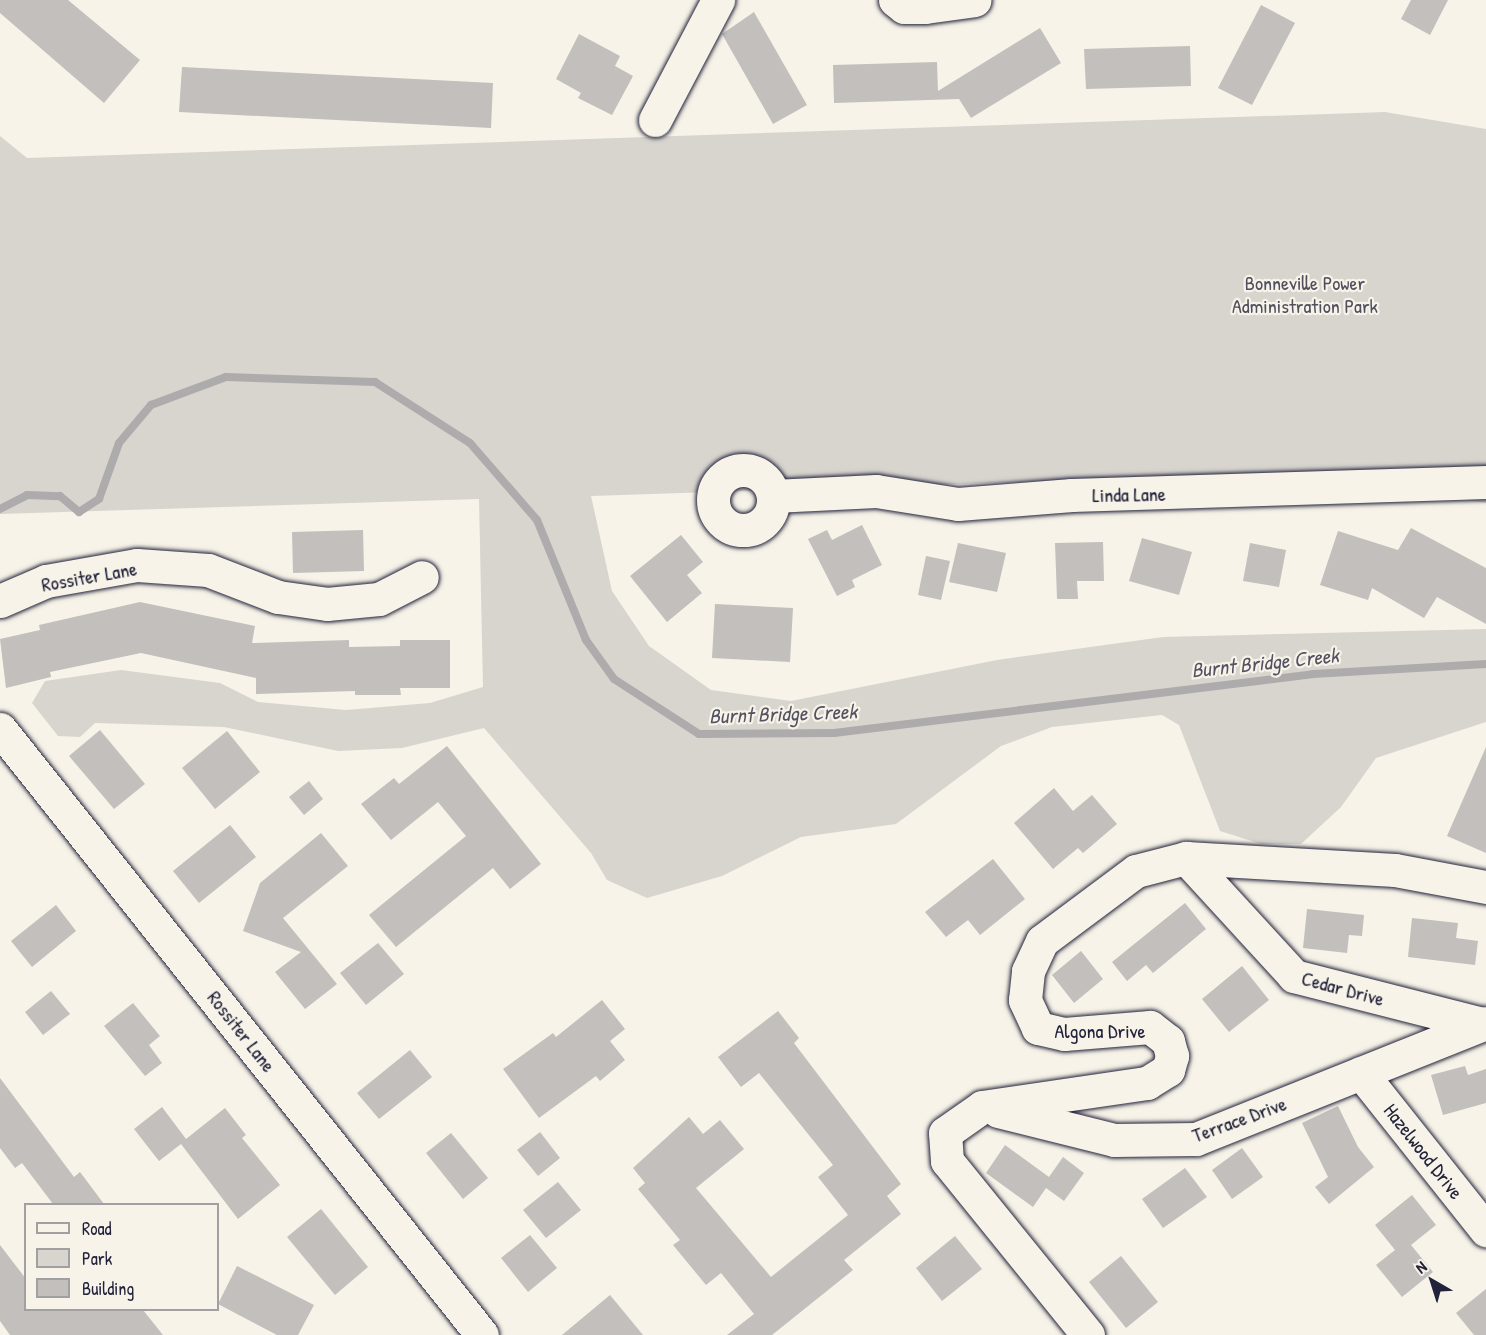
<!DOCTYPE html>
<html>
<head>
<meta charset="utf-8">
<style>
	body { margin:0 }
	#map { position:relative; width:1486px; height:1335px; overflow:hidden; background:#f7f3e8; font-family:"Patrick Hand",sans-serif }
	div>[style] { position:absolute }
	.green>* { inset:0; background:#d8d5cf }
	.stream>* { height:8px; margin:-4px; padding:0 4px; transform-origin:4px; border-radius:4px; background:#aeabad }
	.building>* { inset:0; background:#c2bfbd }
	.roads { filter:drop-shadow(0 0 2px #22223b) drop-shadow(0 0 2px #22223b) }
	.street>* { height:33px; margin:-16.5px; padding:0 16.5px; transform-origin:16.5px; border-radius:16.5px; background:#f7f3e8 }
	.street>.ring { margin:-16.5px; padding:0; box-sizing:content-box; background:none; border:33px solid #f7f3e8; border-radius:50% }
	span { translate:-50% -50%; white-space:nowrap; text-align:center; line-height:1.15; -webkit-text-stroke:4.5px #f7f3e8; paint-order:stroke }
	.park-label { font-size:20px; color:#504f60 }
	.street-label { font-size:20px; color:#22223b }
	.water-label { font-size:21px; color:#535263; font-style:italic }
	.legend { position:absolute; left:24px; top:1203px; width:195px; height:108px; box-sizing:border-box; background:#f7f3e8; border:2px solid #a29fa3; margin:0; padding:8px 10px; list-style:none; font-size:18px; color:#22223b }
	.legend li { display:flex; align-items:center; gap:12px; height:30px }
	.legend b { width:30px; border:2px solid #a29fa3 }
	.north { position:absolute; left:1402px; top:1251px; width:60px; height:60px; -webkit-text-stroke:4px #f7f3e8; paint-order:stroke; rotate:321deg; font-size:16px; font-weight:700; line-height:24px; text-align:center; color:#22223b }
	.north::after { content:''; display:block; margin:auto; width:21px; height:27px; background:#22223b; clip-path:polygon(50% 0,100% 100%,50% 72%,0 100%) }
</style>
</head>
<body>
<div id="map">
	<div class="green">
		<i style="clip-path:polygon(1385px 112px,1486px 129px,1486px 503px,1291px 473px,591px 496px,612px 591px,649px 646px,711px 690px,791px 701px,997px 660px,1163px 637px,1486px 629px,1486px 722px,1376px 758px,1341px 807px,1301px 844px,1261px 844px,1220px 831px,1179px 725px,1162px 715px,1052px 727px,1001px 746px,896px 824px,801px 837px,722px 876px,647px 898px,607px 880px,591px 853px,484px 728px,402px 748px,338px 751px,224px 727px,95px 723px,80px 737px,58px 736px,32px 703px,45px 681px,121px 670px,220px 683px,258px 702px,346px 710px,430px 703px,483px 687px,479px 499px,0 514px,0 136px,27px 158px)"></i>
	</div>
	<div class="stream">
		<i style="left:0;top:509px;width:30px;rotate:-27deg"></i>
		<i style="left:27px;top:495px;width:33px;rotate:2deg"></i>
		<i style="left:60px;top:496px;width:25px;rotate:40deg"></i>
		<i style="left:79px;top:512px;width:24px;rotate:-33deg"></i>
		<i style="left:99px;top:499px;width:59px;rotate:-70.3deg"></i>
		<i style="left:119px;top:443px;width:50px;rotate:-49.9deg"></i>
		<i style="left:151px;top:405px;width:80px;rotate:-20.5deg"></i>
		<i style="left:226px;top:377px;width:149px;rotate:1.9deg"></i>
		<i style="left:375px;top:382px;width:113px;rotate:32.7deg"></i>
		<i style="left:470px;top:443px;width:102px;rotate:49deg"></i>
		<i style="left:537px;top:520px;width:130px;rotate:67.8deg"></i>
		<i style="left:586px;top:640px;width:48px;rotate:54.3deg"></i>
		<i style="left:614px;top:679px;width:101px;rotate:32.9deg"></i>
		<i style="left:699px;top:734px;width:135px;rotate:-0.4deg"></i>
		<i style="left:834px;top:733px;width:483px;rotate:-7deg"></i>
		<i style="left:1313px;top:674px;width:173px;rotate:-3.3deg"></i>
	</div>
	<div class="building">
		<i style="clip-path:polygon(0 0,68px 0,140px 60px,104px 103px,0 13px)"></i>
		<i style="clip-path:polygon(1411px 0,1448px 0,1430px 35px,1401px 19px)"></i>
		<i style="clip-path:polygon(1261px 5px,1295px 23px,1252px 105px,1218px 88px)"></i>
		<i style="clip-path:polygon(754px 12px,807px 105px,773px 124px,722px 34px)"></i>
		<i style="clip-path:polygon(1040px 28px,1061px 63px,971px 118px,959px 99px,834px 103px,833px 65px,937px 62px,938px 91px)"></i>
		<i style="clip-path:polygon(579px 34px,620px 56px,615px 66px,633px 76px,612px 115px,578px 98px,581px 93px,556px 79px)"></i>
		<i style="clip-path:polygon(1190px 46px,1191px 86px,1086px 89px,1084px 49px)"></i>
		<i style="clip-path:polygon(182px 67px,493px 83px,491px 128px,179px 112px)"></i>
		<i style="clip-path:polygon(862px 525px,882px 565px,852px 580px,855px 587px,837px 596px,808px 539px,827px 530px,832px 540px)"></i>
		<i style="clip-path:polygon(1411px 528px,1486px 568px,1486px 624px,1437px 597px,1424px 618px,1372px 588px,1368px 600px,1320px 585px,1338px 531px,1398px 550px)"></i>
		<i style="clip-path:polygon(363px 530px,364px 571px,293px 573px,292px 532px)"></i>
		<i style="clip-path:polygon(681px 535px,703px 562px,687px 575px,702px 593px,667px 622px,630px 576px)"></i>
		<i style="clip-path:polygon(1142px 538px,1192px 552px,1179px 595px,1129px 581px)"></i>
		<i style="clip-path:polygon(1103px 542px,1104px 581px,1077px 581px,1078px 599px,1057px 599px,1055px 543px)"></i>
		<i style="clip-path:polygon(958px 543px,1006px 553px,997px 592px,949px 582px)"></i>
		<i style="clip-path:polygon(1250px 543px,1286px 550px,1279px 587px,1243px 581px)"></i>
		<i style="clip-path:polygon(926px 556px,950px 561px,941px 600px,918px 595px)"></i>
		<i style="clip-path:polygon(140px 602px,255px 626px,252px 643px,349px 640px,349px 647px,400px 646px,400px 640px,450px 640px,450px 688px,400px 688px,401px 695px,355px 695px,355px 691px,256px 694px,256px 678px,141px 653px,50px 672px,51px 677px,6px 688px,0 639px,40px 630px,39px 625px)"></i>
		<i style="clip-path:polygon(715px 604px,793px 608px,790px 662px,712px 658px)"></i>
		<i style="clip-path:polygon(100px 730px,145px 784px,114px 809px,69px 756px)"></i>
		<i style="clip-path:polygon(227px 731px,260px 772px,215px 809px,182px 768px)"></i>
		<i style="clip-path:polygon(447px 746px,541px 864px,510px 889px,493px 868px,396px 947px,369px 915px,466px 836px,438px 802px,391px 840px,361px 804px,394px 778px,399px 784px)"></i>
		<i style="clip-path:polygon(1486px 747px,1486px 853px,1447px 836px)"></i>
		<i style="clip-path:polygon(309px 781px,323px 799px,304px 815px,289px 797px)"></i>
		<i style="clip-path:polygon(1054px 788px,1073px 811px,1092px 795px,1117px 824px,1083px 853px,1078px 848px,1053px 869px,1014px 823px)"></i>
		<i style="clip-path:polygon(230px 825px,256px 857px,199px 903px,173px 871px)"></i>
		<i style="clip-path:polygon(321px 833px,348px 866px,283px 918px,337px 984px,305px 1009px,275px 972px,301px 952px,243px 931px,260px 883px)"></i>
		<i style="clip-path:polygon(993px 859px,1025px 899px,980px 935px,968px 920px,946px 937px,925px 912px)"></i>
		<i style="clip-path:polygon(1185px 903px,1206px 929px,1153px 973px,1146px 965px,1127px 981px,1112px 962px)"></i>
		<i style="clip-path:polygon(56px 905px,76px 931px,32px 967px,11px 941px)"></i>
		<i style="clip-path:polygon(1307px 909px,1364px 915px,1362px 936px,1349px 935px,1347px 953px,1303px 948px)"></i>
		<i style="clip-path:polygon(1412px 918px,1458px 923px,1456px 938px,1478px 941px,1475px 965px,1408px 957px)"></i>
		<i style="clip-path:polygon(378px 943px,404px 974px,366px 1005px,340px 973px)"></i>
		<i style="clip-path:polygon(1081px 951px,1103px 979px,1074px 1003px,1052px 975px)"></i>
		<i style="clip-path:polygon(1242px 966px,1269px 1000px,1229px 1032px,1202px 999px)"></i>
		<i style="clip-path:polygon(51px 991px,70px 1014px,43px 1035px,25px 1012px)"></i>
		<i style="clip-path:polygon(602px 1000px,625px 1029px,610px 1041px,625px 1060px,600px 1081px,596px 1076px,539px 1118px,503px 1069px,553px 1033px,556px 1037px)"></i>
		<i style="clip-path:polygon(133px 1003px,160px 1036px,149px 1045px,162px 1063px,145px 1076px,104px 1026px)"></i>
		<i style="clip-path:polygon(778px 1011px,799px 1038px,794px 1043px,901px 1184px,887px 1196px,901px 1214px,844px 1260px,853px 1270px,772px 1335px,727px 1335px,754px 1314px,721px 1273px,706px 1285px,673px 1245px,680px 1240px,638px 1189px,645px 1183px,633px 1168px,689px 1117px,703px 1134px,720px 1120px,744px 1149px,696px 1188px,771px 1277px,848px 1215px,818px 1177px,833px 1165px,759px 1073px,741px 1087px,718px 1057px)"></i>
		<i style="clip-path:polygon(410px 1050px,432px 1077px,379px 1119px,357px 1093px)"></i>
		<i style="clip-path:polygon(1465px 1066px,1468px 1075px,1486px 1069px,1486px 1103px,1443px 1115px,1431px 1075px)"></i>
		<i style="clip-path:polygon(0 1078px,74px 1177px,80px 1172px,104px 1204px,53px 1204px,22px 1163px,15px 1168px,0 1148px)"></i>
		<i style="clip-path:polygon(1338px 1106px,1358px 1147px,1374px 1167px,1329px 1204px,1315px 1187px,1328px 1177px,1302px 1123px)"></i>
		<i style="clip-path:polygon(162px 1107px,186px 1139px,225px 1108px,246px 1135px,242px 1138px,280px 1185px,238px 1219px,181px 1144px,159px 1161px,134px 1129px)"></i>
		<i style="clip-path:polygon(540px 1132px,560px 1158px,538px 1176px,517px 1150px)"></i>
		<i style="clip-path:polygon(451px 1133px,488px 1178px,463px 1199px,426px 1153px)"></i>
		<i style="clip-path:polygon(1005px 1145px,1049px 1177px,1063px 1157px,1084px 1173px,1064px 1201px,1046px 1188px,1033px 1207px,986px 1173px)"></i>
		<i style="clip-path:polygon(1242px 1148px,1263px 1177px,1232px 1199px,1212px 1170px)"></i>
		<i style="clip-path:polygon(1185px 1168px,1207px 1197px,1163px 1228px,1142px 1199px)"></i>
		<i style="clip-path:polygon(558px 1182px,581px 1210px,546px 1238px,523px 1210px)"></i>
		<i style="clip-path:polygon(1412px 1195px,1436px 1225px,1411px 1245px,1433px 1272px,1402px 1297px,1376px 1265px,1395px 1250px,1375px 1225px)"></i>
		<i style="clip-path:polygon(321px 1209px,368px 1267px,335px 1295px,287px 1237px)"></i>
		<i style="clip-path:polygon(530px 1235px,557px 1268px,528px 1292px,501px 1258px)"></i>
		<i style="clip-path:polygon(955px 1236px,982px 1269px,942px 1301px,916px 1268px)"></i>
		<i style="clip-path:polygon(0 1245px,26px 1279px,26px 1310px,143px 1310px,163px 1335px,10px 1335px,0 1321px)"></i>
		<i style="clip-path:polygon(1121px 1256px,1158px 1302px,1126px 1328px,1089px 1282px)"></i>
		<i style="clip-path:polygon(237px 1266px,314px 1305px,298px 1335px,277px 1335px,218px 1304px)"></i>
		<i style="clip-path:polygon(1486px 1289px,1486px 1335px,1474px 1335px,1456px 1313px)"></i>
		<i style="clip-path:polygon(610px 1295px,643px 1335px,562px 1335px)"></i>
	</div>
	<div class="roads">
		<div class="street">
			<i style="left:895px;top:0;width:11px;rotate:38deg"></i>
			<i style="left:904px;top:7px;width:21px"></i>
			<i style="left:925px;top:7px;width:50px;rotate:-8deg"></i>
			<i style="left:655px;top:120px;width:136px;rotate:-62.3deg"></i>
			<i class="ring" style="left:713px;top:470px;width:27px;height:27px"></i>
			<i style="left:773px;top:496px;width:103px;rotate:-2.8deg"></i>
			<i style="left:876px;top:491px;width:83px;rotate:9deg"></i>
			<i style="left:958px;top:504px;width:114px;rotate:-4.5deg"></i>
			<i style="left:1072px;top:495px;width:414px;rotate:-1.8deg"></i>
			<i style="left:0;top:601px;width:50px;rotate:-23.5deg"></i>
			<i style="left:46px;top:581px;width:92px;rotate:-10deg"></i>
			<i style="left:137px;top:565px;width:71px;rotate:4deg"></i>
			<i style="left:208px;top:570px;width:75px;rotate:21.1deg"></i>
			<i style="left:278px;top:597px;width:49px;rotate:8.1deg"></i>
			<i style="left:327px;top:604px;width:52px;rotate:-5.5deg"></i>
			<i style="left:379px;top:599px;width:48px;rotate:-27.1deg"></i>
			<i style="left:0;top:729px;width:774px;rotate:51.5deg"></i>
			<i style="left:1186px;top:858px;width:160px;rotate:47.5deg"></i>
			<i style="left:1294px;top:976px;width:194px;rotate:14.3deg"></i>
			<i style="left:1361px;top:1073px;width:201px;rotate:51.5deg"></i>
			<i style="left:998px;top:1111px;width:120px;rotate:14deg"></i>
			<i style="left:1114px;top:1140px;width:82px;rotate:-0.7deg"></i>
			<i style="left:1196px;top:1139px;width:312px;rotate:-21.8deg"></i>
			<i style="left:1088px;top:1335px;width:224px;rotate:-129deg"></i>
			<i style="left:947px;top:1161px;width:28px;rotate:-94deg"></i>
			<i style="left:945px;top:1133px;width:45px;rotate:-35.1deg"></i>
			<i style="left:982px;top:1107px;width:167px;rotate:-8.3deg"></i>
			<i style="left:1147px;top:1083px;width:25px;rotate:-32deg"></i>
			<i style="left:1168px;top:1070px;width:15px;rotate:-74deg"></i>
			<i style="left:1172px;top:1056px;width:16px;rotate:-105deg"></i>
			<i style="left:1168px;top:1041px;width:23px;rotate:-142deg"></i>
			<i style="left:1150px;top:1027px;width:86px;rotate:175.3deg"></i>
			<i style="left:1064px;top:1034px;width:27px;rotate:-167deg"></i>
			<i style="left:1038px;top:1028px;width:31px;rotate:-115deg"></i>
			<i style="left:1025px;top:1000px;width:29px;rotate:-84deg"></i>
			<i style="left:1028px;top:971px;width:33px;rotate:-65deg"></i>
			<i style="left:1042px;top:941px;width:117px;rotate:-36.7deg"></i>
			<i style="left:1136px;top:871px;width:52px;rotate:-14.6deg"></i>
			<i style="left:1186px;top:858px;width:209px;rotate:3.3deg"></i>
			<i style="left:1395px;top:870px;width:93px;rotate:10.6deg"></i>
		</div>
	</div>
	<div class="park-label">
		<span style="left:1305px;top:294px">Bonneville Power<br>Administration Park</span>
	</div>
	<div class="street-label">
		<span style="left:1129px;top:494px;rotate:-1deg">Linda Lane</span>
		<span style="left:89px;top:576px;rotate:-10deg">Rossiter Lane</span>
		<span style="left:1343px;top:988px;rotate:15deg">Cedar Drive</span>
		<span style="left:1100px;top:1030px">Algona Drive</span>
		<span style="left:242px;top:1031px;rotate:52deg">Rossiter Lane</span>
		<span style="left:1239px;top:1119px;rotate:-20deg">Terrace Drive</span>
		<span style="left:1424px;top:1151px;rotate:52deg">Hazelwood Drive</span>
	</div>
	<div class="water-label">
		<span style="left:1265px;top:663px;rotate:-6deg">Burnt Bridge Creek</span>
		<span style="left:783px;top:714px;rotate:-2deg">Burnt Bridge Creek</span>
	</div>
	<ul class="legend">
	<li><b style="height:8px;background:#f7f3e8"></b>Road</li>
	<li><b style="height:16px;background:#d8d5cf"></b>Park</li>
	<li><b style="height:16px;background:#c2bfbd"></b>Building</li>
	</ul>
	<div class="north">N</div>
</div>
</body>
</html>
